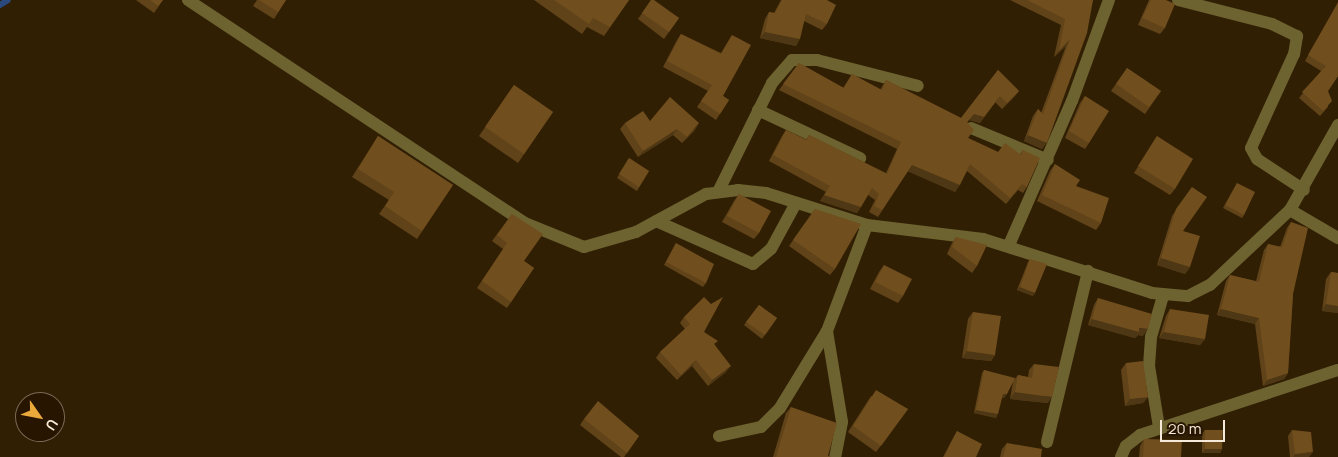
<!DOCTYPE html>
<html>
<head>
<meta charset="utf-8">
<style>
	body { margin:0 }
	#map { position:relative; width:1338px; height:457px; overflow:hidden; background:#311f04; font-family:Manrope,sans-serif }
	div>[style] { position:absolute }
	.stream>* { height:6px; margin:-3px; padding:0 3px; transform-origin:3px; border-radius:3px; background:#29497f }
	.minor>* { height:12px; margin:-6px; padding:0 6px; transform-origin:6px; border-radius:6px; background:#6d6330 }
	.wall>* { inset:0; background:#604319 }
	.shaded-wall>* { inset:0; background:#4e3714 }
	.building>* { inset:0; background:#704e1d }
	span { translate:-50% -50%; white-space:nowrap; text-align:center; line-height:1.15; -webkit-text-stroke:4.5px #271500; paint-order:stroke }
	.north { position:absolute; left:15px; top:392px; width:50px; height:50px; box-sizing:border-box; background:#271500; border:1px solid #796a57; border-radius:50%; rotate:123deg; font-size:14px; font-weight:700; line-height:20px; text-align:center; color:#f5e9d9 }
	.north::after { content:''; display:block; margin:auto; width:18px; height:22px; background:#eca93b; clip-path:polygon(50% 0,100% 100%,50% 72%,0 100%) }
	.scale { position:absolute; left:1160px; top:420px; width:65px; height:22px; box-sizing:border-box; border:2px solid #f5e9d9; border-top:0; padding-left:6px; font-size:15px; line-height:18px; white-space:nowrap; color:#f5e9d9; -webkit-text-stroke:4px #271500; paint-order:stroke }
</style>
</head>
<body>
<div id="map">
	<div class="stream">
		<i style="left:0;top:5px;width:9px;rotate:-32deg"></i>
	</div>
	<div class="minor">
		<i style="left:188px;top:0;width:404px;rotate:33.5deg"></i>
		<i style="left:525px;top:223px;width:64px;rotate:22.1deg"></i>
		<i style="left:584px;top:247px;width:54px;rotate:-16.1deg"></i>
		<i style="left:636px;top:232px;width:80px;rotate:-28.5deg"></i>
		<i style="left:706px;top:194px;width:32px;rotate:-7deg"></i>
		<i style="left:738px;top:190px;width:28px;rotate:6deg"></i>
		<i style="left:766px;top:193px;width:106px;rotate:17.6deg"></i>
		<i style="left:867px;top:225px;width:117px;rotate:6.9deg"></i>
		<i style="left:983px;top:239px;width:177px;rotate:17.7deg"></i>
		<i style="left:1152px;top:293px;width:36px;rotate:5deg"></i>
		<i style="left:1188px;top:296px;width:25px;rotate:-27deg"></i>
		<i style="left:1210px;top:285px;width:110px;rotate:-43.2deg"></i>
		<i style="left:1290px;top:210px;width:98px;rotate:-60.5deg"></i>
		<i style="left:1178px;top:0;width:97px;rotate:14.3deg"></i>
		<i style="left:1272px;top:24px;width:28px;rotate:26deg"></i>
		<i style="left:1297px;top:36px;width:18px;rotate:99deg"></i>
		<i style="left:1294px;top:54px;width:103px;rotate:114.6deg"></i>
		<i style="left:1251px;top:148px;width:13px;rotate:61deg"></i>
		<i style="left:1257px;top:159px;width:56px;rotate:33.4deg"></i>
		<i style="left:758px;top:110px;width:113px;rotate:25.2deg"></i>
		<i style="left:971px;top:128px;width:83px;rotate:22.6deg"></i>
		<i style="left:719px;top:190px;width:119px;rotate:-63.6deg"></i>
		<i style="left:772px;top:83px;width:30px;rotate:-49deg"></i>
		<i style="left:792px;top:60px;width:25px"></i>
		<i style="left:817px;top:60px;width:104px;rotate:14.4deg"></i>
		<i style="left:1290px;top:210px;width:56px;rotate:30.3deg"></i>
		<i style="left:656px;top:221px;width:106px;rotate:23.9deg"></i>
		<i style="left:753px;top:264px;width:23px;rotate:-40deg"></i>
		<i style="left:771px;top:249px;width:52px;rotate:-61.5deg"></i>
		<i style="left:1009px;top:245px;width:157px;rotate:-66.4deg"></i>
		<i style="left:1072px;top:101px;width:108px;rotate:-69.9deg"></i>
		<i style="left:827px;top:331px;width:92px;rotate:80.6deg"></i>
		<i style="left:842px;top:422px;width:36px;rotate:101deg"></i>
		<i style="left:1159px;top:427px;width:62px;rotate:-99.3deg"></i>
		<i style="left:1149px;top:366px;width:29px;rotate:-86deg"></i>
		<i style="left:1151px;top:337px;width:43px;rotate:-73.7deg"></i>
		<i style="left:719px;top:436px;width:43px;rotate:-12.1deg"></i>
		<i style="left:761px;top:427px;width:27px;rotate:-45deg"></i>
		<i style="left:780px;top:408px;width:90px;rotate:-58.6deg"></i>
		<i style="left:827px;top:331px;width:113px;rotate:-69.3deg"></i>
		<i style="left:1047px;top:442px;width:176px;rotate:-76.5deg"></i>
		<i style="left:1121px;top:457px;width:12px;rotate:-66deg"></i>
		<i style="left:1126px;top:446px;width:18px;rotate:-38deg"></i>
		<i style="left:1140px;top:435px;width:208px;rotate:-18.2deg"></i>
	</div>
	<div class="wall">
		<i style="clip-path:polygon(136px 0,163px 0,154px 13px)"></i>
		<i style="clip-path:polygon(257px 0,286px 0,274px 19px,253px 6px)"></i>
		<i style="clip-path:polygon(534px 0,629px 0,604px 36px,587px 27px,582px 34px)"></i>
		<i style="clip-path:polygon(651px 0,679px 18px,664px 39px,638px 19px)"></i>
		<i style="clip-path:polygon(781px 0,827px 0,827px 24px,822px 30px,804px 21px,796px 46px,760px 38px,765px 19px,769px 12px,774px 13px)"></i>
		<i style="clip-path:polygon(1010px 0,1093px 0,1042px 149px,1024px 141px,1033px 116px,1038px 109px,1041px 113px,1066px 46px,1054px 57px,1061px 25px)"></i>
		<i style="clip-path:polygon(1149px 0,1166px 0,1165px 28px,1160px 34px,1138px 25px)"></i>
		<i style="clip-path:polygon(1338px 2px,1338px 76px,1328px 91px,1328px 107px,1320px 116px,1299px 98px,1321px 71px,1305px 61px)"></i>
		<i style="clip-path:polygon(681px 34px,721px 53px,732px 35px,723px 96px,729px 100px,716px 120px,697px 107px,708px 91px,663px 67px,677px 40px)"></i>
		<i style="clip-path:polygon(799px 63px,843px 88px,852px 74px,880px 90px,886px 80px,961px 118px,998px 70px,1019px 91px,1014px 97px,1002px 109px,995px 102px,980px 123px,969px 120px,967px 123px,968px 138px,998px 152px,1020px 154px,1023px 150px,1027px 187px,1023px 193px,1018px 190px,1006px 204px,967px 171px,955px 192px,908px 171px,878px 217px,869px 212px,875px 200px,868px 195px,857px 213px,820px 201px,826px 192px,769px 161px,782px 136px,786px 130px,806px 140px,809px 135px,886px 173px,897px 149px,779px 90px)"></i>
		<i style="clip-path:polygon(1127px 68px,1161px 91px,1145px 114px,1111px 91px)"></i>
		<i style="clip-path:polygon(514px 85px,553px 112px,518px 163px,479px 136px)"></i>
		<i style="clip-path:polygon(1085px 96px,1089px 143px,1085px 149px,1065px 138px,1080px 103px)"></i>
		<i style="clip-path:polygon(650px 121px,695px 130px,682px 143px,673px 135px,638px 157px,620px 129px,625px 123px)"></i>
		<i style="clip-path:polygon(378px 136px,453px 185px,417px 239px,379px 214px,389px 200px,352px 177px)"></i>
		<i style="clip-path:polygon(1157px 136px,1175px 189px,1170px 195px,1134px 173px)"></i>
		<i style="clip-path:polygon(629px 158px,649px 171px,637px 191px,617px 178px)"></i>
		<i style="clip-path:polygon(1055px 164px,1101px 223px,1096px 230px,1037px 201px,1050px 171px)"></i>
		<i style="clip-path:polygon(1237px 183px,1244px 215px,1242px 218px,1223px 208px)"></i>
		<i style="clip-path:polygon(1192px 187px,1183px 231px,1190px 267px,1185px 274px,1157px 265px,1172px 216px)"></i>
		<i style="clip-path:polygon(739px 194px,759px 233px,754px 239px,722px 222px,734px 201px)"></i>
		<i style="clip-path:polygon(815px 209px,835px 269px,830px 275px,789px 246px)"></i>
		<i style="clip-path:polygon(512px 214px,524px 261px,534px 268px,507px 308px,477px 288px,503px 249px,492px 241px)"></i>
		<i style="clip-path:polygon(1291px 222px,1293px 294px,1288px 373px,1284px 379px,1263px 386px,1255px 324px,1217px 315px,1226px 281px,1230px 275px,1256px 281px,1264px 250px,1268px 244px,1280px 247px,1287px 228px)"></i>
		<i style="clip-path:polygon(956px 237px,977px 266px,972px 273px,947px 254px,952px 243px)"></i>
		<i style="clip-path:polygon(676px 243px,706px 283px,703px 287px,664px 265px)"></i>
		<i style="clip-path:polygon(1030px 259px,1033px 296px,1017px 290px,1028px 262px)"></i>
		<i style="clip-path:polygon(884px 265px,903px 296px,898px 303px,870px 289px,879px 272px)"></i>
		<i style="clip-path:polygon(1331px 272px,1338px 273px,1338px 313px,1322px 311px,1326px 279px)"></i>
		<i style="clip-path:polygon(1098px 298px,1143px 336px,1138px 335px,1135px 338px,1088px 325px,1094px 305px)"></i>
		<i style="clip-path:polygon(759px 305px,777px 318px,762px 339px,744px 325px)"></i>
		<i style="clip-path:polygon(1170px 309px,1205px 339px,1200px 345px,1159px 338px,1166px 316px)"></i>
		<i style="clip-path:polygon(973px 312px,995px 355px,991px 361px,962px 358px,968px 319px)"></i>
		<i style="clip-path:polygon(684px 317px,704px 332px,715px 345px,726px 372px,708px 386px,692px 366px,677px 380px,656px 358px,660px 352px,685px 329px,680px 323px)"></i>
		<i style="clip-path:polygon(1126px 363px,1148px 397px,1143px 403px,1125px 406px,1121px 370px)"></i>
		<i style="clip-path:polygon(1034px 364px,1048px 403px,1010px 399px,1013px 382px,1004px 398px,1002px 397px,996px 418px,974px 413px,982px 373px,984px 370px,1014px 380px,1018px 375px,1028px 377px,1029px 370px)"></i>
		<i style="clip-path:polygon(871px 396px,908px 409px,876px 452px,848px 432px)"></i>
		<i style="clip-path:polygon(791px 407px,828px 456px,831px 457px,773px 457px,786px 413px)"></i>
		<i style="clip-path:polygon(584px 419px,639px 436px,624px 457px,621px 457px,580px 425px)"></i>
		<i style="clip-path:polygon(1205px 430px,1222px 449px,1220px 453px,1202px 453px,1202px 434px)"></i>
		<i style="clip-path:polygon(1292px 430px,1309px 457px,1290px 457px,1288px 436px)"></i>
		<i style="clip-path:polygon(957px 431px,976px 457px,943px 457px,953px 438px)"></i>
		<i style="clip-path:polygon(1144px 439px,1181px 457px,1139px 457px,1140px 446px)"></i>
		<i style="clip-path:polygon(1007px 443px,1041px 457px,1000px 457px,1002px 449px)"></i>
	</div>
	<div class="shaded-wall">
		<i style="clip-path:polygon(765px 32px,800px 39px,796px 46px,760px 38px)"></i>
		<i style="clip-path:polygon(1070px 39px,1066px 46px,1054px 57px,1059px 51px)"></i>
		<i style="clip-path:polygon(1019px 91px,1014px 97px,1002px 109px,1007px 103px)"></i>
		<i style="clip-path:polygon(1000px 96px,980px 123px,969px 120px,974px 114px)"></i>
		<i style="clip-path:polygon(699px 123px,695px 130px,682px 143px,687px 137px)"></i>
		<i style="clip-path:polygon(677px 129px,673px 135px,638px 157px,643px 151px)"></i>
		<i style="clip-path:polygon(1028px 135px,1047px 143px,1042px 149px,1024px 141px)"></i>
		<i style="clip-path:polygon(912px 165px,960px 185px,955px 192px,907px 171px)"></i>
		<i style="clip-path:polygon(824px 195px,861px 207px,857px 213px,820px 201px)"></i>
		<i style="clip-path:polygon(1161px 258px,1190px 267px,1185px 274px,1157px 265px)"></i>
		<i style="clip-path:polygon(1020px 287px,1035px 293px,1033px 296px,1017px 290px)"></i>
		<i style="clip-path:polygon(1326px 304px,1338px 306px,1338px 313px,1322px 311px)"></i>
		<i style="clip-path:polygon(1221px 309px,1259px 318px,1255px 324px,1217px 315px)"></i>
		<i style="clip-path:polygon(1092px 319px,1139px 328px,1148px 329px,1143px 336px,1138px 335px,1135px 338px,1088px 325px)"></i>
		<i style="clip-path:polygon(1164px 332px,1205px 339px,1200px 345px,1159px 338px)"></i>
		<i style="clip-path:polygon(967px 351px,995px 355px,991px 361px,962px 358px)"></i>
		<i style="clip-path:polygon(696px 360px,692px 366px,677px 380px,681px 375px)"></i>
		<i style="clip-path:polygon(731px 366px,726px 372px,708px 386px,712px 380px)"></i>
		<i style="clip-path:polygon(1288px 373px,1284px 379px,1263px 386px,1267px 380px)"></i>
		<i style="clip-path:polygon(1015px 392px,1052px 397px,1048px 403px,1010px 399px)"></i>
		<i style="clip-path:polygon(1003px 394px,1007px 394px,1004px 398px,1000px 397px)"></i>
		<i style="clip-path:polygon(1148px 397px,1143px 403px,1125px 406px,1130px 399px)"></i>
		<i style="clip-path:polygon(976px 410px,998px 414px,996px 418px,974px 413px)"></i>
		<i style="clip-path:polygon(1205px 449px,1222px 449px,1220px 453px,1202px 453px)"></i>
		<i style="clip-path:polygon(1313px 452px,1309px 457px,1293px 457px,1295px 454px)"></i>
	</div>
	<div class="building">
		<i style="clip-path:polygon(150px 0,163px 0,158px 6px)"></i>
		<i style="clip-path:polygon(259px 0,286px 0,278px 12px)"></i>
		<i style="clip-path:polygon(554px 0,629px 0,610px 27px,593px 18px,589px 24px)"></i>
		<i style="clip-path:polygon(651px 0,654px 0,679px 18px,669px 32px,642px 13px)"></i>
		<i style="clip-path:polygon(782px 0,827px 0,836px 5px,827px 24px,806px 14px,800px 39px,765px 32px,769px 12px,775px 13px)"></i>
		<i style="clip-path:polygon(1027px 0,1093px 0,1087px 33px,1047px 143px,1028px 135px,1038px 109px,1043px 114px,1070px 39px,1059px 51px,1065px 19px)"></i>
		<i style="clip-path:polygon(1151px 0,1166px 0,1175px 4px,1165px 28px,1142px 18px)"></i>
		<i style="clip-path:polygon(1338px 3px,1338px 76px,1328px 91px,1332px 101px,1323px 111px,1302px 92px,1326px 66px,1308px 55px)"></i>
		<i style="clip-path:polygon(681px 34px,721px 54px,732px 35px,751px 45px,723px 96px,729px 100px,720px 114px,701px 101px,712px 85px,667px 61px)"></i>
		<i style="clip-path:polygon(799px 63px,844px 88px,852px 74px,882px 90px,886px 80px,961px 118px,998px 70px,1019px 91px,1007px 103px,1000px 96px,984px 117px,974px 114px,967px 122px,974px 130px,968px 138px,998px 152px,1005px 143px,1021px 155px,1023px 150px,1040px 158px,1027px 187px,1022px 184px,1010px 198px,970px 164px,960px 185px,912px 165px,882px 210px,874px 206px,879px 194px,872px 188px,861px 207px,824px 195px,830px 186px,773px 155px,786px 130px,807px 140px,809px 135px,887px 174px,901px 142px,783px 84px)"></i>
		<i style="clip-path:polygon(1127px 68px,1161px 91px,1149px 107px,1116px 84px)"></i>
		<i style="clip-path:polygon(514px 85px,553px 112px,524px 154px,485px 127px)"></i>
		<i style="clip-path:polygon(1085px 96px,1109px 111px,1089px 143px,1069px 131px)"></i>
		<i style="clip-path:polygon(670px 97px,699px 123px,687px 137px,677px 129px,643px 151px,625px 123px,643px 111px,650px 121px)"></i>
		<i style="clip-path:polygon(378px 136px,453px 185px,422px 231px,385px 206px,394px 192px,358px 169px)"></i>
		<i style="clip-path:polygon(1157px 136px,1193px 159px,1175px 189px,1138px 166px)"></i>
		<i style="clip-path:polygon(629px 158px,649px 171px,639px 187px,619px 174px)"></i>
		<i style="clip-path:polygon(1055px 164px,1080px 180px,1076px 186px,1109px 198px,1101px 223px,1042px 195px)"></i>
		<i style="clip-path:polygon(1237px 183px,1255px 192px,1244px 215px,1225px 205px)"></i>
		<i style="clip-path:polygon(1192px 187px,1207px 197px,1183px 231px,1200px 236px,1190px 267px,1161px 258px,1176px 209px)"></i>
		<i style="clip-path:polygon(739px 194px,771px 211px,759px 233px,727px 216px)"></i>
		<i style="clip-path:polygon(815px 209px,861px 224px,835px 269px,793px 240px)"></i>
		<i style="clip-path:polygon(512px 214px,543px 234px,524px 261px,534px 268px,511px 302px,482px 281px,507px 243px,497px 235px)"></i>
		<i style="clip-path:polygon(1291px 222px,1308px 228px,1293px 294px,1288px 373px,1267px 380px,1259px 318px,1221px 309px,1230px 275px,1259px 282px,1268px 244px,1282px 247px)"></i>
		<i style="clip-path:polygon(956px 237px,987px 245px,977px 266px,952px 247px)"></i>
		<i style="clip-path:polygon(676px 243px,714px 264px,706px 283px,666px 262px)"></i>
		<i style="clip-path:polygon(1030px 259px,1047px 264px,1035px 293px,1020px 287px)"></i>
		<i style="clip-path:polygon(884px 265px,912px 279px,903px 296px,875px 282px)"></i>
		<i style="clip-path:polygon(1331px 272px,1338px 273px,1338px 306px,1326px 304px)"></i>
		<i style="clip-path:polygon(704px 297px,711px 304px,723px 297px,704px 332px,718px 341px,714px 344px,731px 366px,712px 380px,696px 360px,681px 375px,660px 352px,690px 324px,684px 317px)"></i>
		<i style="clip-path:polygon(1098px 298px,1152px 314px,1148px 329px,1139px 328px,1139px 332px,1092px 319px)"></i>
		<i style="clip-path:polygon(759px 305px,777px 318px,765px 335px,746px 322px)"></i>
		<i style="clip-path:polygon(1170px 309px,1209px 315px,1205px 339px,1164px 332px)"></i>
		<i style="clip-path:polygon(973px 312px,1001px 316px,995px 355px,967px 351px)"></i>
		<i style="clip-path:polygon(1143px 361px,1148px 397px,1130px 399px,1126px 363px)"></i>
		<i style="clip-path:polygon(1034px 364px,1059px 367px,1052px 397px,1015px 392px,1018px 375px,1032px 378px)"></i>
		<i style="clip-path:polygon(984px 370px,1015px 378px,1007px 394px,1003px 394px,998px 414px,976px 410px)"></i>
		<i style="clip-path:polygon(876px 390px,908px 409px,881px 446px,853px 426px)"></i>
		<i style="clip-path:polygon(598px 401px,639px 436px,627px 453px,584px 419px)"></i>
		<i style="clip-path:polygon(791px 407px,837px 423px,828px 456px,831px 457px,776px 457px)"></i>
		<i style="clip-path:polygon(1205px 430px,1223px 430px,1222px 449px,1205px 449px)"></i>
		<i style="clip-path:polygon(1292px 430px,1311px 432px,1313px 452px,1295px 454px)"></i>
		<i style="clip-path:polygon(957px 431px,982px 444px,976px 457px,944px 457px)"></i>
		<i style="clip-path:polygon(1144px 439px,1182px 440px,1181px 457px,1143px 457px)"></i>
		<i style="clip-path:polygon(1007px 443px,1042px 449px,1041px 457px,1003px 457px)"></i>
	</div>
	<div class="north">U</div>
	<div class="scale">20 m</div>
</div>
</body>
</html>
